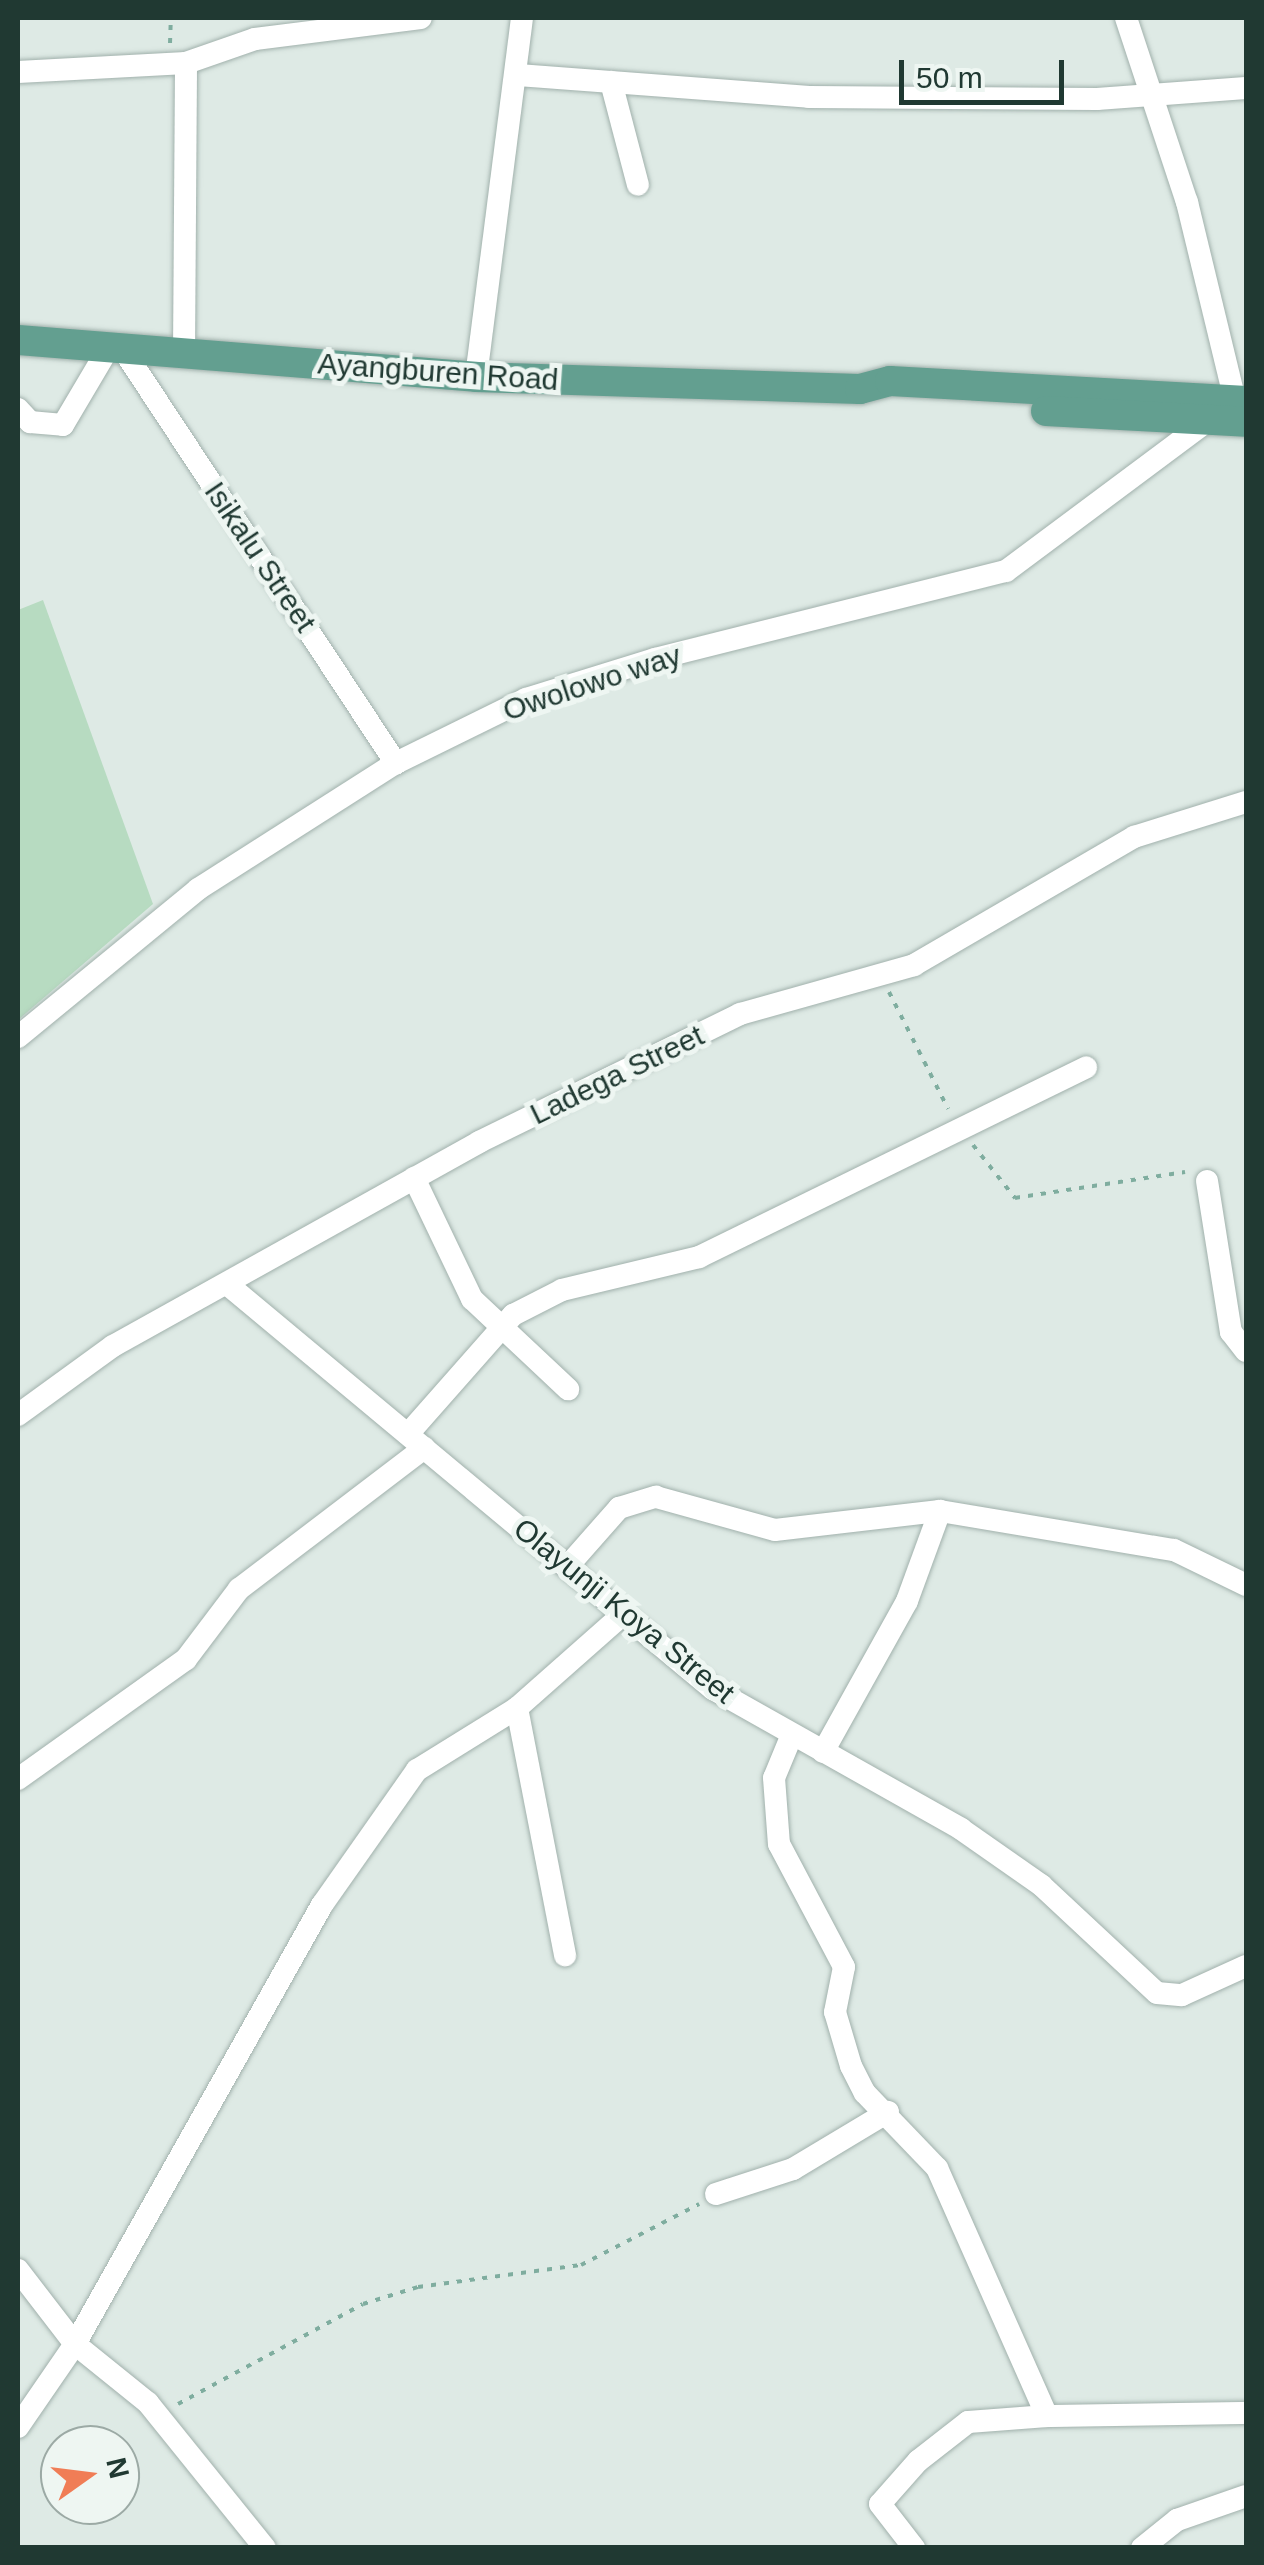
<!DOCTYPE html>
<html>
<head>
<meta charset="utf-8">
<style>
	body { margin:0 }
	#map { position:relative; width:1264px; height:2565px; overflow:hidden; background:#deeae5; font-family:Arial,sans-serif }
	div>[style] { position:absolute }
	.green>* { inset:0; background:#b7dbc1 }
	.path>* { height:4px; margin-top:-2px; transform-origin:0; background:repeating-linear-gradient(90deg,#7fad9f 0 5px,transparent 0 13px) }
	.roads { filter:drop-shadow(0 0 2px #a1b1ac) drop-shadow(0 0 2px #a1b1ac) }
	.minor>* { height:22px; margin:-11px; padding:0 11px; transform-origin:11px; border-radius:11px; background:#fff }
	.major>* { height:30px; margin:-15px; padding:0 15px; transform-origin:15px; border-radius:15px; background:#639f90 }
	span { translate:-50% -50%; white-space:nowrap; text-align:center; line-height:1.15; -webkit-text-stroke:10px #eef6f2; paint-order:stroke }
	.street-label { font-size:30px; color:#203932 }
	.frame { position:absolute; inset:0; border:20px solid #203932; pointer-events:none }
	.north { position:absolute; left:40px; top:2425px; width:100px; height:100px; box-sizing:border-box; background:#eef6f2; border:2px solid #9caaa5; border-radius:50%; rotate:76deg; font-size:28px; font-weight:700; line-height:40px; text-align:center; color:#203932 }
	.north::after { content:''; display:block; margin:auto; width:35px; height:45px; background:#f07d56; clip-path:polygon(50% 0,100% 100%,50% 72%,0 100%) }
	.scale { position:absolute; left:899px; top:60px; width:165px; height:45px; box-sizing:border-box; border:5px solid #203932; border-top:0; padding-left:12px; font-size:30px; line-height:35px; white-space:nowrap; color:#203932; -webkit-text-stroke:8px #eef6f2; paint-order:stroke }
</style>
</head>
<body>
<div id="map">
	<div class="green">
		<i style="clip-path:polygon(43px 600px,153px 904px,18px 1020px,18px 610px)"></i>
	</div>
	<div class="path">
		<i style="left:170px;top:43px;width:25px;rotate:-88deg"></i>
		<i style="left:889px;top:992px;width:131px;rotate:63.2deg"></i>
		<i style="left:973px;top:1145px;width:68px;rotate:51.6deg"></i>
		<i style="left:1015px;top:1198px;width:172px;rotate:-8.7deg"></i>
		<i style="left:178px;top:2404px;width:210px;rotate:-28.4deg"></i>
		<i style="left:363px;top:2304px;width:58px;rotate:-17.2deg"></i>
		<i style="left:418px;top:2287px;width:164px;rotate:-7.7deg"></i>
		<i style="left:581px;top:2265px;width:133px;rotate:-27.3deg"></i>
	</div>
	<div class="roads">
		<div class="minor">
			<i style="left:1126px;top:18px;width:194px;rotate:71.7deg"></i>
			<i style="left:1187px;top:202px;width:204px;rotate:76.4deg"></i>
			<i style="left:18px;top:72px;width:168px;rotate:-3.1deg"></i>
			<i style="left:186px;top:63px;width:73px;rotate:-19.2deg"></i>
			<i style="left:255px;top:39px;width:167px;rotate:-7.2deg"></i>
			<i style="left:518px;top:75px;width:292px;rotate:4.3deg"></i>
			<i style="left:809px;top:97px;width:288px;rotate:0.4deg"></i>
			<i style="left:1097px;top:99px;width:149px;rotate:-4.2deg"></i>
			<i style="left:611px;top:82px;width:106px;rotate:75.3deg"></i>
			<i style="left:124px;top:351px;width:494px;rotate:56.6deg"></i>
			<i style="left:184px;top:354px;width:291px;rotate:-89.6deg"></i>
			<i style="left:476px;top:377px;width:362px;rotate:-82.7deg"></i>
			<i style="left:18px;top:409px;width:18px;rotate:47deg"></i>
			<i style="left:30px;top:422px;width:33px;rotate:5deg"></i>
			<i style="left:63px;top:425px;width:88px;rotate:-59.4deg"></i>
			<i style="left:18px;top:1037px;width:233px;rotate:-39.4deg"></i>
			<i style="left:198px;top:889px;width:235px;rotate:-32.5deg"></i>
			<i style="left:396px;top:763px;width:145px;rotate:-26.2deg"></i>
			<i style="left:526px;top:699px;width:135px;rotate:-17.2deg"></i>
			<i style="left:655px;top:659px;width:362px;rotate:-14.1deg"></i>
			<i style="left:1006px;top:571px;width:251px;rotate:-36.7deg"></i>
			<i style="left:414px;top:1178px;width:134px;rotate:64.4deg"></i>
			<i style="left:472px;top:1299px;width:132px;rotate:43.2deg"></i>
			<i style="left:1207px;top:1181px;width:153px;rotate:81deg"></i>
			<i style="left:1231px;top:1332px;width:24px;rotate:52deg"></i>
			<i style="left:227px;top:1284px;width:633px;rotate:39.81deg"></i>
			<i style="left:713px;top:1689px;width:285px;rotate:29.4deg"></i>
			<i style="left:961px;top:1829px;width:98px;rotate:35deg"></i>
			<i style="left:1041px;top:1885px;width:158px;rotate:43deg"></i>
			<i style="left:1157px;top:1993px;width:25px;rotate:5deg"></i>
			<i style="left:1182px;top:1995px;width:70px;rotate:-24.4deg"></i>
			<i style="left:18px;top:1415px;width:117px;rotate:-36deg"></i>
			<i style="left:113px;top:1346px;width:419px;rotate:-29.1deg"></i>
			<i style="left:479px;top:1142px;width:291px;rotate:-26.1deg"></i>
			<i style="left:740px;top:1014px;width:181px;rotate:-15.7deg"></i>
			<i style="left:914px;top:965px;width:255px;rotate:-30.2deg"></i>
			<i style="left:1134px;top:837px;width:117px;rotate:-17.4deg"></i>
			<i style="left:408px;top:1434px;width:159px;rotate:-48.6deg"></i>
			<i style="left:513px;top:1315px;width:55px;rotate:-27deg"></i>
			<i style="left:562px;top:1290px;width:141px;rotate:-13.5deg"></i>
			<i style="left:699px;top:1257px;width:431px;rotate:-26.1deg"></i>
			<i style="left:567px;top:1567px;width:79px;rotate:-48.6deg"></i>
			<i style="left:619px;top:1508px;width:39px;rotate:-17deg"></i>
			<i style="left:656px;top:1497px;width:123px;rotate:15.5deg"></i>
			<i style="left:775px;top:1530px;width:166px;rotate:-6.6deg"></i>
			<i style="left:940px;top:1511px;width:237px;rotate:9.5deg"></i>
			<i style="left:1174px;top:1550px;width:80px;rotate:25.9deg"></i>
			<i style="left:517px;top:1708px;width:252px;rotate:79deg"></i>
			<i style="left:791px;top:1737px;width:44px;rotate:112.5deg"></i>
			<i style="left:774px;top:1778px;width:66px;rotate:85.7deg"></i>
			<i style="left:779px;top:1844px;width:139px;rotate:62.1deg"></i>
			<i style="left:844px;top:1967px;width:46px;rotate:101.3deg"></i>
			<i style="left:835px;top:2012px;width:56px;rotate:73.5deg"></i>
			<i style="left:851px;top:2066px;width:30px;rotate:63deg"></i>
			<i style="left:865px;top:2093px;width:104px;rotate:46.2deg"></i>
			<i style="left:937px;top:2168px;width:271px;rotate:66.1deg"></i>
			<i style="left:1047px;top:2416px;width:79px;rotate:175.7deg"></i>
			<i style="left:968px;top:2422px;width:63px;rotate:142deg"></i>
			<i style="left:918px;top:2461px;width:57px;rotate:131.5deg"></i>
			<i style="left:880px;top:2504px;width:56px;rotate:52.3deg"></i>
			<i style="left:823px;top:1752px;width:173px;rotate:-60.9deg"></i>
			<i style="left:907px;top:1601px;width:96px;rotate:-69.9deg"></i>
			<i style="left:18px;top:1779px;width:206px;rotate:-35.5deg"></i>
			<i style="left:186px;top:1659px;width:88px;rotate:-52.9deg"></i>
			<i style="left:239px;top:1589px;width:233px;rotate:-37.3deg"></i>
			<i style="left:716px;top:2194px;width:81px;rotate:-18deg"></i>
			<i style="left:793px;top:2169px;width:111px;rotate:-31deg"></i>
			<i style="left:18px;top:2270px;width:93px;rotate:52.4deg"></i>
			<i style="left:75px;top:2344px;width:94px;rotate:38.9deg"></i>
			<i style="left:148px;top:2403px;width:186px;rotate:51.1deg"></i>
			<i style="left:1047px;top:2416px;width:199px;rotate:-0.9deg"></i>
			<i style="left:18px;top:2427px;width:101px;rotate:-55.5deg"></i>
			<i style="left:75px;top:2344px;width:504px;rotate:-60.64deg"></i>
			<i style="left:322px;top:1905px;width:165px;rotate:-54.9deg"></i>
			<i style="left:417px;top:1770px;width:118px;rotate:-31.8deg"></i>
			<i style="left:517px;top:1708px;width:140px;rotate:-41.5deg"></i>
			<i style="left:1142px;top:2548px;width:45px;rotate:-38.7deg"></i>
			<i style="left:1177px;top:2520px;width:73px;rotate:-19.2deg"></i>
		</div>
		<div class="major">
			<i style="left:18px;top:340px;width:459px;rotate:4.6deg"></i>
			<i style="left:476px;top:377px;width:384px;rotate:1.8deg"></i>
			<i style="left:860px;top:389px;width:31px;rotate:-15deg"></i>
			<i style="left:890px;top:381px;width:357px;rotate:3.2deg"></i>
			<i style="left:1046px;top:411px;width:200px;rotate:3.1deg"></i>
		</div>
	</div>
	<div class="street-label">
		<span style="left:438px;top:372px;rotate:4deg">Ayangburen Road</span>
		<span style="left:260px;top:557px;rotate:56deg">Isikalu Street</span>
		<span style="left:592px;top:683px;rotate:-18deg">Owolowo way</span>
		<span style="left:617px;top:1075px;rotate:-26deg">Ladega Street</span>
		<span style="left:624px;top:1611px;rotate:39deg">Olayunji Koya Street</span>
	</div>
	<div class="frame"></div>
	<div class="north">N</div>
	<div class="scale">50 m</div>
</div>
</body>
</html>
